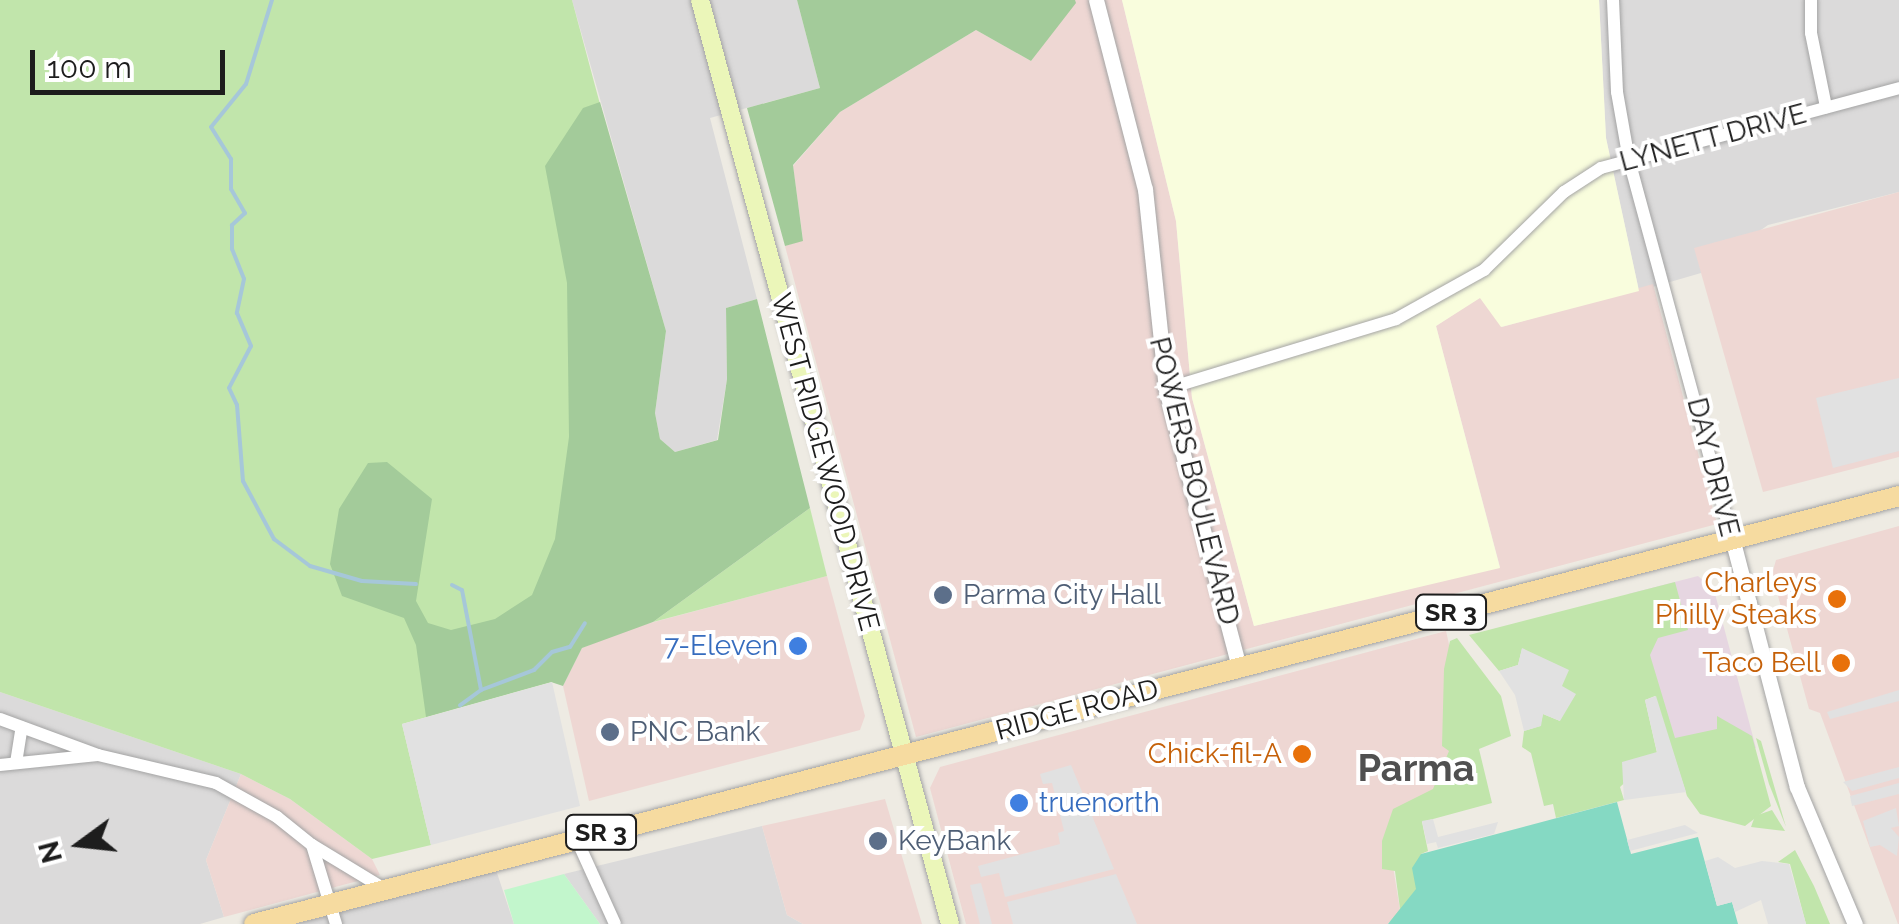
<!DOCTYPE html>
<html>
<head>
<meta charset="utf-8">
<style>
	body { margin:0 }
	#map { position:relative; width:1899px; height:924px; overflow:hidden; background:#eeebe3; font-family:Raleway,sans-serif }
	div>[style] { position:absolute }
	.residential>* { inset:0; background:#dbdada }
	.commercial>* { inset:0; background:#eed7d3 }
	.industrial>* { inset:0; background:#e6d6e1 }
	.education>* { inset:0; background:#f9fddd }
	.grass>* { inset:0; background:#c1e5ab }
	.forest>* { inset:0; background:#a3cb9a }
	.park>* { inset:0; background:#c2f6cc }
	.pitch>* { inset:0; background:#85d9c3 }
	.parking>* { inset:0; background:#e1e1e1 }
	.stream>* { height:4px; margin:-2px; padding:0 2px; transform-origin:2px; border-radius:2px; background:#a6c7d9 }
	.roads { filter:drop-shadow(0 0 2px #a4a4a4) drop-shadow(0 0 2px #a4a4a4) }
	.minor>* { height:12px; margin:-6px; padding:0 6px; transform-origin:6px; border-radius:6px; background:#fff }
	.tertiary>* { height:15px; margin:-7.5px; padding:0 7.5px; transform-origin:7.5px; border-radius:7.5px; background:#fff }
	.secondary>* { height:18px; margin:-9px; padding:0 9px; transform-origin:9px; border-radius:9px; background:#ebf6b9 }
	.primary>* { height:20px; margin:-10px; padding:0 10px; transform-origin:10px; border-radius:10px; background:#f6dba0 }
	.dots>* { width:28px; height:28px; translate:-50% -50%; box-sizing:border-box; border:5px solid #fff; border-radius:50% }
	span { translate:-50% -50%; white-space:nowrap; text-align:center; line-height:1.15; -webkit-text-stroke:8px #fff; paint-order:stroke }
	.shield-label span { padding:2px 8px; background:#fff; border:2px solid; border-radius:8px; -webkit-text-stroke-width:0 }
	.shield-label { font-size:25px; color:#1d1d1d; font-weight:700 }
	.street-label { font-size:28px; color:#1d1d1d }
	.food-label { font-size:28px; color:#c56008 }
	.right { translate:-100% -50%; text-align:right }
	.service-label { font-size:28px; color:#4e5e75 }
	.left { translate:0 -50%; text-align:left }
	.shop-label { font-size:28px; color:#366cbe }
	.district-label { font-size:38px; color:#505050; font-weight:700 }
	.north { position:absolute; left:30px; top:794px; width:100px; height:100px; -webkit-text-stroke:8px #fff; paint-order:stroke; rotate:255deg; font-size:28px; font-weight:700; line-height:40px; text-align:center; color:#1d1d1d }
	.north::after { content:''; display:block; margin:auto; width:35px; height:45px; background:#1d1d1d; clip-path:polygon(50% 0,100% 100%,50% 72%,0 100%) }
	.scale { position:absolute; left:30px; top:50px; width:195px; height:45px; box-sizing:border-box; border:5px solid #1d1d1d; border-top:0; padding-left:12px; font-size:30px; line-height:35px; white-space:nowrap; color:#1d1d1d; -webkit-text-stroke:8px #fff; paint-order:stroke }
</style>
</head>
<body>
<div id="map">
	<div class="residential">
		<i style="clip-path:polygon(572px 0,797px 0,820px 88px,710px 118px,757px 299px,726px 308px,727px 379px,717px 440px,675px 452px,660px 439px,655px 413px,666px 331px)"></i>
		<i style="clip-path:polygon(1599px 0,1899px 0,1899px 192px,1768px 225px,1701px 273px,1639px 291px,1606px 138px)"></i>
		<i style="clip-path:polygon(0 692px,241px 774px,206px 860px,224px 917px,200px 924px,0 924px)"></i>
		<i style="clip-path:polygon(762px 826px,787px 915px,803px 924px,600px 924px,564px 874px)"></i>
		<i style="clip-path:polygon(496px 870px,514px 924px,297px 924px)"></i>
	</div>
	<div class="commercial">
		<i style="clip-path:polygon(1075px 0,1122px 0,1176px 221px,1192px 398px,1254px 626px,1500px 567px,1436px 326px,1480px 297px,1502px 327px,1653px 284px,1717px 524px,916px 737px,785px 246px,803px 240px,793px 166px,840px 112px,976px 30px,1031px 61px)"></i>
		<i style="clip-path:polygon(1899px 192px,1899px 457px,1763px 492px,1694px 248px)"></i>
		<i style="clip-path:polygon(1899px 526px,1899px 924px,1898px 924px,1820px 713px,1809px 709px,1772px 574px,1776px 560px)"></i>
		<i style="clip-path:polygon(827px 576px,865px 716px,860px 730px,589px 801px,563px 686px,582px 648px,628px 629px)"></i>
		<i style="clip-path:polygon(1446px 631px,1467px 724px,1459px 770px,1391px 854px,1400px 910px,1388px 924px,966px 924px,930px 788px,940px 767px)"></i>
		<i style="clip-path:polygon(241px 774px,290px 799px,372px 859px,380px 875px,224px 917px,206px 860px)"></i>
		<i style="clip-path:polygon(885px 799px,922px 924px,803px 924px,787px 915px,762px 826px)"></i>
	</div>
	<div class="industrial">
		<i style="clip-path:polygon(1698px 576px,1714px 590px,1756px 748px,1680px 772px,1628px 594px)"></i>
	</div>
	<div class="education">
		<i style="clip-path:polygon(1122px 0,1599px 0,1606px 138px,1639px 291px,1501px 327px,1480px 298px,1436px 326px,1500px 568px,1254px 626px,1192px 398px,1176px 221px)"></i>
	</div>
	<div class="grass">
		<i style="clip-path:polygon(0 0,572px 0,651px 294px,552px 682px,402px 724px,431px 845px,372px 859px,290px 799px,241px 774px,0 692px)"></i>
		<i style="clip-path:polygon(810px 508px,827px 576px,653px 622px)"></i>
		<i style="clip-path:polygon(1675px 582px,1688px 630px,1658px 638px,1650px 655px,1675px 738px,1717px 729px,1717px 716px,1752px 736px,1771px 806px,1745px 826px,1700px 814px,1687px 796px,1655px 696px,1645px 700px,1657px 753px,1620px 787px,1624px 800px,1556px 818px,1553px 804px,1544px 806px,1531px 753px,1522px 747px,1524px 731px,1540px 726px,1543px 714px,1560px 721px,1561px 686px,1522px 649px,1518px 665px,1499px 671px,1469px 635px)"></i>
		<i style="clip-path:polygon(1457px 638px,1501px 696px,1511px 736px,1479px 749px,1492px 803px,1422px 822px,1428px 851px,1421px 854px,1420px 890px,1388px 924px,1400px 909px,1395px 871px,1382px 869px,1382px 841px,1393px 809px,1433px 789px,1449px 751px,1442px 746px,1444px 669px,1450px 641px)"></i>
		<i style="clip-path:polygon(1756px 738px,1761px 741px,1786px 827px,1769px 784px)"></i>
		<i style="clip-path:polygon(1772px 810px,1785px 831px,1751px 827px,1755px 816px)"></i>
		<i style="clip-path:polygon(1795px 850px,1814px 886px,1830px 924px,1806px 924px,1790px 864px,1778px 862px)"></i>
	</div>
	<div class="forest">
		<i style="clip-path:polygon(797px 0,1075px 0,1076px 3px,1031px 61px,976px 30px,840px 112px,793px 165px,803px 241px,785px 246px,747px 108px,820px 88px)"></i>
		<i style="clip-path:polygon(600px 102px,666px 331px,655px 413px,660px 439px,675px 452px,718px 440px,727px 379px,726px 308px,757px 299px,810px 508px,653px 622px,582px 648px,563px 686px,551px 682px,426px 717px,416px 645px,404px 618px,342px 596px,330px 564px,339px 509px,368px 463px,387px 462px,432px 499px,416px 601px,428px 623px,451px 630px,495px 619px,532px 595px,555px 539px,569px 437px,567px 283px,545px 166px,583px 108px)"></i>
	</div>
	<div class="park">
		<i style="clip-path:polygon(564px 874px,600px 924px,514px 924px,504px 890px)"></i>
	</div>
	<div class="pitch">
		<i style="clip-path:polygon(1617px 802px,1631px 854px,1698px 837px,1717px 906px,1732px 902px,1738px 924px,1388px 924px,1416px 889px,1412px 868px,1421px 854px)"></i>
	</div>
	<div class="parking">
		<i style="clip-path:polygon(1899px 378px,1899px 451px,1833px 468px,1816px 398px)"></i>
		<i style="clip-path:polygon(1522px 648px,1569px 670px,1562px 686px,1576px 694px,1560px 721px,1543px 714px,1541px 726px,1524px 731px,1515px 695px,1499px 671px,1518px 665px)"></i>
		<i style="clip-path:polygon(552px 682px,580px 806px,431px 845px,402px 724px)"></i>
		<i style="clip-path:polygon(1899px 690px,1899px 701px,1830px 719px,1827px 712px)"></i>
		<i style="clip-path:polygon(1656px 696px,1686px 792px,1624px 800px,1622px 762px,1657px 752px,1645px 700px)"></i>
		<i style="clip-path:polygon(1071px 765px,1114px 869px,1005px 897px,999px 873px,981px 877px,978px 866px,1060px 844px,1058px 833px,1064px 831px,1052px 783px,1043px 784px,1040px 774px)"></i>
		<i style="clip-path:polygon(1899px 767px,1899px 778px,1852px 791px,1843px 782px)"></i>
		<i style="clip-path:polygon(1899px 783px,1899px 794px,1852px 806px,1850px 796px)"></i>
		<i style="clip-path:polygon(1896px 808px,1899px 826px,1891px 828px,1899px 837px,1897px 856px,1880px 845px,1870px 847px,1863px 821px)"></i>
		<i style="clip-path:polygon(1433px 819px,1438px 837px,1498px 822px,1494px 834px,1438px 848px,1436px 842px,1427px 844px,1422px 821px)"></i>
		<i style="clip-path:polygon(1685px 825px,1698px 833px,1630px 851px,1627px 840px)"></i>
		<i style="clip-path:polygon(1718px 857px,1735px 868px,1762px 861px,1789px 864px,1806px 924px,1768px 924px,1761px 900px,1735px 912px,1732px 902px,1717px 906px,1705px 861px)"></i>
		<i style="clip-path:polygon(1116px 874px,1137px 924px,1013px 924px,1007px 902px)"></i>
		<i style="clip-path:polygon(981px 883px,992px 924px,980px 924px,970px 885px)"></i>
	</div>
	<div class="stream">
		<i style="left:272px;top:0;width:88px;rotate:107.2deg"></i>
		<i style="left:246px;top:84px;width:55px;rotate:129.1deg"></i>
		<i style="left:211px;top:127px;width:38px;rotate:58deg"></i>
		<i style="left:231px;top:159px;width:30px;rotate:90deg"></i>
		<i style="left:231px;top:189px;width:28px;rotate:60deg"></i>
		<i style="left:245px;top:213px;width:18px;rotate:137deg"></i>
		<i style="left:232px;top:225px;width:24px;rotate:90deg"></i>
		<i style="left:232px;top:249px;width:32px;rotate:68deg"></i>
		<i style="left:244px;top:279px;width:35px;rotate:102deg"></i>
		<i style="left:237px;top:313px;width:36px;rotate:67deg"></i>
		<i style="left:251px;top:346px;width:47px;rotate:117.6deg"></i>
		<i style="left:229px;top:388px;width:19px;rotate:65deg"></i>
		<i style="left:237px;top:405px;width:76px;rotate:85.5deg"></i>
		<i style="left:243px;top:481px;width:66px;rotate:61.9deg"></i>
		<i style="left:274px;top:539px;width:45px;rotate:36.9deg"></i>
		<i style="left:310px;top:566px;width:54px;rotate:16.1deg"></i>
		<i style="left:362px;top:581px;width:54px;rotate:3.2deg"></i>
		<i style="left:452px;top:585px;width:11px;rotate:27deg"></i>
		<i style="left:462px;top:590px;width:102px;rotate:79.2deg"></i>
		<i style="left:481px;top:690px;width:26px;rotate:144deg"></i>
		<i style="left:481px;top:690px;width:57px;rotate:-20.7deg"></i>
		<i style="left:534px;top:670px;width:25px;rotate:-45deg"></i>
		<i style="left:552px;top:652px;width:19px;rotate:-16deg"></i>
		<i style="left:570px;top:647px;width:28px;rotate:-58deg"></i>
	</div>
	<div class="roads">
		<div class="minor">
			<i style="left:1613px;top:0;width:92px;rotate:87.5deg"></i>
			<i style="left:1617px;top:92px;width:69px;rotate:80deg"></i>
			<i style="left:1629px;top:160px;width:392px;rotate:74.8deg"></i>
			<i style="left:1811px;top:0;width:33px;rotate:90deg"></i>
			<i style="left:1811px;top:33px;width:76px;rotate:78.5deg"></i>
			<i style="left:1166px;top:389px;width:240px;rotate:-16.9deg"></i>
			<i style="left:1396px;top:319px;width:101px;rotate:-29.1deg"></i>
			<i style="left:1484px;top:270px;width:112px;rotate:-44.3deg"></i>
			<i style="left:1564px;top:192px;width:44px;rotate:-33deg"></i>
			<i style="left:1601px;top:168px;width:309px;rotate:-15deg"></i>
			<i style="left:0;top:719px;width:104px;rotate:20.2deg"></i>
			<i style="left:98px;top:755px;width:121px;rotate:13.3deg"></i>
			<i style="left:216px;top:783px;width:70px;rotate:29.1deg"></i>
			<i style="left:277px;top:817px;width:45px;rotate:38.7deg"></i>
			<i style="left:312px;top:845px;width:83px;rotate:73.1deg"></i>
			<i style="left:16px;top:763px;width:36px;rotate:-81deg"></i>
			<i style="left:0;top:765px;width:98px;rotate:-5.9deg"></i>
			<i style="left:576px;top:838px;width:94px;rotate:65.6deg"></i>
			<i style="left:312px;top:845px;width:87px;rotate:31.3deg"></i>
		</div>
		<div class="tertiary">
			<i style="left:1096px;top:0;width:195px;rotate:75.5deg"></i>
			<i style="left:1145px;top:189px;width:201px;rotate:84deg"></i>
			<i style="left:1166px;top:389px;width:287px;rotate:75.3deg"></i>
			<i style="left:1732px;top:538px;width:257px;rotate:75.4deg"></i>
			<i style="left:1797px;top:787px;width:149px;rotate:67.1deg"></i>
		</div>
		<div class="secondary">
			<i style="left:700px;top:0;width:957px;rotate:74.86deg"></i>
		</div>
		<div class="primary">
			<i style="left:254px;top:924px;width:1700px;rotate:-14.58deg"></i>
		</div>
	</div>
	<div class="dots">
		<i style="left:943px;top:595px;background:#5c6f8a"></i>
		<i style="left:1837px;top:599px;background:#e8710a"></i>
		<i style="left:798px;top:646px;background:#3f7fe0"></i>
		<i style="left:1841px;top:663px;background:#e8710a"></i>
		<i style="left:610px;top:732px;background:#5c6f8a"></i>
		<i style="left:1302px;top:754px;background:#e8710a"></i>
		<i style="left:1019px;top:803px;background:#3f7fe0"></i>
		<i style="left:878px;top:841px;background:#5c6f8a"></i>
	</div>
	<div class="shield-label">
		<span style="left:1451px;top:612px">SR 3</span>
		<span style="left:601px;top:832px">SR 3</span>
	</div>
	<div class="street-label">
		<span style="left:1713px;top:138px;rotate:-15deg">LYNETT DRIVE</span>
		<span style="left:825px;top:462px;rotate:75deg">WEST RIDGEWOOD DRIVE</span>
		<span style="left:1713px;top:467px;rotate:76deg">DAY DRIVE</span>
		<span style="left:1194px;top:481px;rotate:76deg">POWERS BOULEVARD</span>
		<span style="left:1077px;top:710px;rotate:-15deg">RIDGE ROAD</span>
	</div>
	<div class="food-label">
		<span class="right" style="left:1817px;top:599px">Charleys<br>Philly Steaks</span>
		<span class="right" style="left:1821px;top:663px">Taco Bell</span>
		<span class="right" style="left:1282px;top:754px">Chick-fil-A</span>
	</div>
	<div class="service-label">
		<span class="left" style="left:963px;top:595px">Parma City Hall</span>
		<span class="left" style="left:630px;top:732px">PNC Bank</span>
		<span class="left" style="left:898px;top:841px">KeyBank</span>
	</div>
	<div class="shop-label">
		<span class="right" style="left:778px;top:646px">7-Eleven</span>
		<span class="left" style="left:1039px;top:803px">truenorth</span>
	</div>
	<div class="district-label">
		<span style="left:1416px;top:768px">Parma</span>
	</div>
	<div class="north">N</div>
	<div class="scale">100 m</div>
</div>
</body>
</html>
